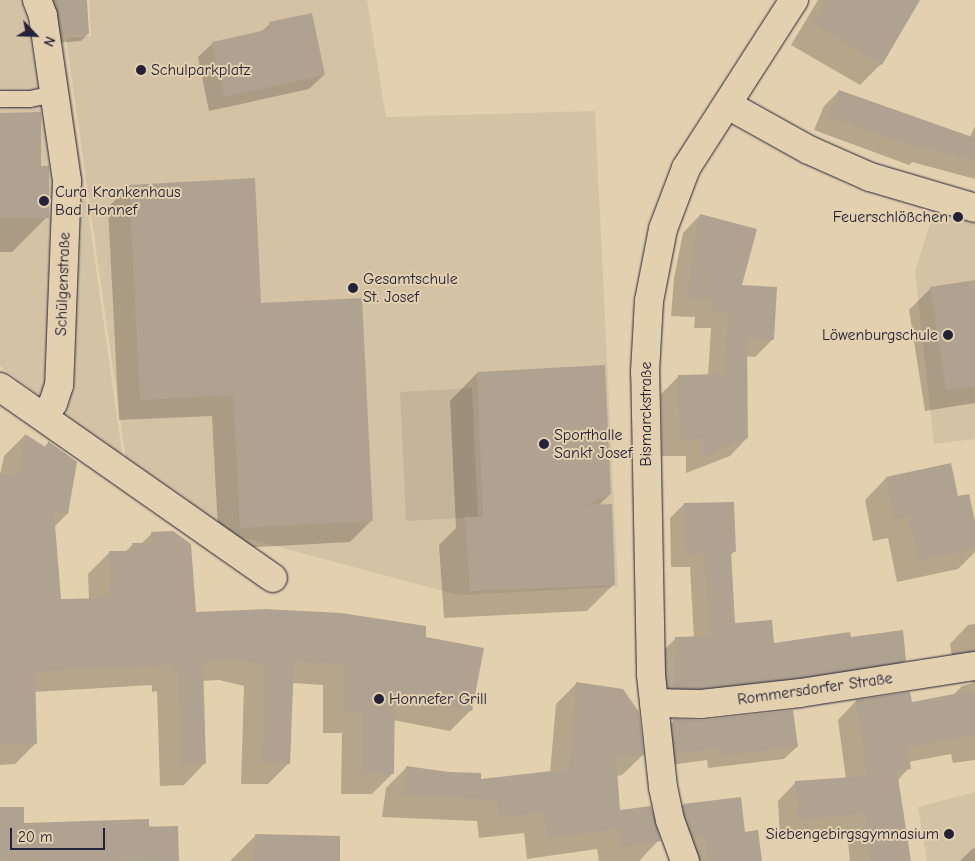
<!DOCTYPE html>
<html>
<head>
<meta charset="utf-8">
<style>
	body { margin:0 }
	#map { position:relative; width:975px; height:861px; overflow:hidden; background:#e3d0ae; font-family:"Comic Neue",sans-serif }
	div>[style] { position:absolute }
	.built>* { inset:0; background:#d4c2a5 }
	.green>* { inset:0; background:#c4b49b }
	.shadow>* { inset:0; background:#0003 }
	.building>* { inset:0; background:#b0a290 }
	.roads { filter:drop-shadow(0 0 1px #22223b) drop-shadow(0 0 1px #22223b) }
	.lane>* { height:16px; margin:-8px; padding:0 8px; transform-origin:8px; border-radius:8px; background:#e3d0ae }
	.street>* { height:28px; margin:-14px; padding:0 14px; transform-origin:14px; border-radius:14px; background:#e3d0ae }
	.dots>* { width:14px; height:14px; translate:-50% -50%; box-sizing:border-box; border:2px solid #e3d0ae; border-radius:50% }
	span { translate:-50% -50%; white-space:nowrap; text-align:center; line-height:1.15; -webkit-text-stroke:4px #e3d0ae; paint-order:stroke }
	.poi-label { font-size:16px; color:#22223b }
	.left { translate:0 -50%; text-align:left }
	.right { translate:-100% -50%; text-align:right }
	.street-label { font-size:16px; color:#22223b }
	.north { position:absolute; left:10px; top:10px; width:50px; height:50px; -webkit-text-stroke:4px #e3d0ae; paint-order:stroke; rotate:114deg; font-size:14px; font-weight:700; line-height:20px; text-align:center; color:#22223b }
	.north::after { content:''; display:block; margin:auto; width:18px; height:22px; background:#22223b; clip-path:polygon(50% 0,100% 100%,50% 72%,0 100%) }
	.scale { position:absolute; left:10px; top:828px; width:95px; height:22px; box-sizing:border-box; border:2px solid #22223b; border-top:0; padding-left:6px; font-size:15px; line-height:18px; white-space:nowrap; color:#22223b; -webkit-text-stroke:4px #e3d0ae; paint-order:stroke }
</style>
</head>
<body>
<div id="map">
	<div class="built">
		<i style="clip-path:polygon(0 0,58px 0,123px 459px,0 366px)"></i>
		<i style="clip-path:polygon(89px 0,367px 0,386px 117px,595px 111px,618px 587px,458px 595px,238px 536px,126px 460px,66px 38px,91px 36px)"></i>
		<i style="clip-path:polygon(935px 207px,975px 217px,975px 439px,934px 444px,915px 272px)"></i>
		<i style="clip-path:polygon(975px 792px,975px 861px,927px 861px,918px 807px)"></i>
	</div>
	<div class="green">
		<i style="clip-path:polygon(472px 388px,478px 517px,406px 521px,400px 392px)"></i>
	</div>
	<div class="shadow">
		<i style="clip-path:polygon(50px 0,86px 0,88px 34px,81px 41px,57px 43px)"></i>
		<i style="clip-path:polygon(818px 0,919px 0,881px 64px,860px 85px,791px 45px)"></i>
		<i style="clip-path:polygon(270px 24px,324px 75px,309px 89px,209px 111px,198px 57px,213px 43px,261px 32px)"></i>
		<i style="clip-path:polygon(839px 91px,970px 137px,975px 126px,975px 179px,912px 162px,909px 165px,814px 130px,824px 106px)"></i>
		<i style="clip-path:polygon(0 114px,39px 167px,47px 217px,12px 252px,0 252px)"></i>
		<i style="clip-path:polygon(130px 186px,260px 304px,371px 521px,350px 542px,219px 549px,212px 416px,119px 420px,108px 207px)"></i>
		<i style="clip-path:polygon(700px 215px,773px 339px,755px 357px,746px 356px,747px 438px,730px 456px,686px 473px,686px 456px,662px 456px,661px 394px,679px 376px,708px 376px,711px 328px,694px 328px,695px 317px,671px 316px,674px 278px,683px 233px)"></i>
		<i style="clip-path:polygon(975px 281px,975px 403px,925px 411px,909px 310px,931px 288px)"></i>
		<i style="clip-path:polygon(477px 373px,610px 494px,598px 506px,614px 584px,587px 611px,444px 618px,439px 545px,456px 528px,450px 401px)"></i>
		<i style="clip-path:polygon(25px 435px,44px 447px,48px 443px,67px 514px,54px 527px,60px 600px,89px 599px,88px 574px,109px 553px,125px 552px,132px 545px,141px 544px,152px 533px,195px 614px,425px 638px,471px 710px,450px 731px,393px 720px,393px 773px,372px 794px,341px 794px,342px 733px,323px 733px,323px 685px,292px 683px,289px 763px,268px 784px,241px 784px,244px 686px,219px 680px,202px 681px,204px 764px,184px 785px,160px 786px,157px 691px,152px 692px,152px 685px,34px 692px,36px 743px,15px 764px,0 765px,0 475px,4px 456px)"></i>
		<i style="clip-path:polygon(950px 465px,957px 497px,975px 527px,975px 552px,958px 569px,897px 582px,888px 538px,873px 541px,865px 500px,886px 478px)"></i>
		<i style="clip-path:polygon(684px 504px,734px 552px,730px 556px,734px 625px,773px 644px,850px 638px,905px 660px,891px 674px,660px 701px,662px 652px,676px 638px,694px 638px,690px 567px,671px 567px,670px 518px)"></i>
		<i style="clip-path:polygon(975px 624px,975px 760px,953px 763px,951px 754px,908px 762px,909px 768px,897px 781px,910px 861px,850px 861px,847px 832px,780px 838px,778px 801px,796px 782px,846px 779px,838px 720px,856px 701px,909px 693px,911px 704px,952px 696px,962px 686px,973px 683px,969px 674px,954px 669px,950px 644px,968px 625px)"></i>
		<i style="clip-path:polygon(577px 683px,643px 755px,622px 775px,616px 776px,619px 811px,659px 840px,639px 861px,599px 861px,597px 849px,527px 859px,524px 833px,479px 838px,477px 821px,382px 817px,386px 788px,407px 767px,480px 780px,550px 773px,556px 704px)"></i>
		<i style="clip-path:polygon(674px 720px,797px 747px,784px 759px,708px 768px,707px 760px,663px 766px,661px 733px)"></i>
		<i style="clip-path:polygon(740px 798px,744px 833px,761px 861px,691px 861px,668px 820px,683px 805px)"></i>
		<i style="clip-path:polygon(0 808px,23px 824px,177px 827px,178px 861px,0 861px)"></i>
		<i style="clip-path:polygon(255px 836px,338px 861px,230px 861px)"></i>
		<i style="clip-path:polygon(975px 848px,975px 861px,960px 861px,972px 849px)"></i>
	</div>
	<div class="building">
		<i style="clip-path:polygon(58px 0,87px 0,89px 34px,64px 36px)"></i>
		<i style="clip-path:polygon(826px 0,920px 0,882px 65px,812px 23px)"></i>
		<i style="clip-path:polygon(312px 13px,325px 75px,224px 97px,212px 42px,270px 29px,269px 22px)"></i>
		<i style="clip-path:polygon(839px 90px,975px 138px,975px 161px,926px 148px,925px 151px,828px 116px)"></i>
		<i style="clip-path:polygon(41px 112px,41px 166px,49px 166px,49px 218px,0 218px,0 113px)"></i>
		<i style="clip-path:polygon(255px 178px,261px 303px,362px 298px,373px 521px,240px 528px,233px 395px,140px 400px,129px 185px)"></i>
		<i style="clip-path:polygon(700px 214px,757px 229px,742px 285px,777px 287px,774px 340px,747px 338px,748px 438px,703px 457px,703px 439px,679px 439px,678px 375px,724px 374px,728px 311px,711px 311px,712px 300px,688px 299px,691px 260px)"></i>
		<i style="clip-path:polygon(975px 280px,975px 386px,946px 390px,930px 287px)"></i>
		<i style="clip-path:polygon(605px 365px,611px 494px,585px 505px,612px 504px,615px 585px,470px 591px,465px 517px,483px 517px,477px 372px)"></i>
		<i style="clip-path:polygon(25px 434px,47px 448px,48px 441px,77px 462px,68px 514px,54px 512px,61px 599px,110px 598px,109px 551px,132px 551px,132px 543px,152px 543px,151px 532px,173px 531px,191px 544px,196px 612px,265px 609px,341px 613px,426px 626px,426px 637px,484px 648px,472px 711px,395px 695px,394px 774px,362px 774px,362px 713px,343px 713px,343px 664px,294px 662px,290px 764px,262px 763px,265px 665px,241px 660px,203px 662px,206px 764px,180px 765px,178px 671px,173px 671px,172px 665px,35px 672px,37px 744px,0 745px,0 473px,18px 476px)"></i>
		<i style="clip-path:polygon(951px 463px,958px 496px,969px 494px,975px 521px,975px 549px,918px 561px,909px 517px,894px 520px,886px 477px)"></i>
		<i style="clip-path:polygon(734px 502px,736px 552px,731px 552px,735px 623px,772px 620px,774px 643px,850px 632px,851px 637px,903px 630px,906px 661px,798px 678px,700px 688px,674px 688px,675px 637px,709px 636px,704px 553px,685px 554px,684px 503px)"></i>
		<i style="clip-path:polygon(576px 682px,623px 689px,639px 712px,644px 755px,616px 757px,620px 810px,651px 806px,661px 841px,621px 848px,618px 829px,548px 839px,544px 812px,499px 818px,497px 800px,403px 796px,406px 766px,449px 772px,481px 773px,481px 779px,569px 769px)"></i>
		<i style="clip-path:polygon(975px 690px,975px 735px,908px 748px,911px 769px,897px 771px,911px 861px,870px 861px,865px 814px,799px 820px,795px 781px,867px 776px,856px 700px,910px 692px,912px 702px)"></i>
		<i style="clip-path:polygon(793px 710px,798px 747px,721px 756px,719px 748px,675px 754px,673px 719px,703px 720px)"></i>
		<i style="clip-path:polygon(741px 797px,745px 832px,758px 830px,762px 861px,707px 861px,705px 838px,694px 839px,683px 804px)"></i>
		<i style="clip-path:polygon(0 807px,24px 807px,24px 823px,149px 819px,149px 827px,178px 826px,179px 861px,0 859px)"></i>
		<i style="clip-path:polygon(255px 834px,340px 836px,340px 861px,254px 861px)"></i>
	</div>
	<div class="roads">
		<div class="lane">
			<i style="left:0;top:99px;width:30px"></i>
			<i style="left:30px;top:99px;width:25px;rotate:-12deg"></i>
		</div>
		<div class="street">
			<i style="left:37px;top:0;width:17px;rotate:69deg"></i>
			<i style="left:43px;top:16px;width:167px;rotate:81.7deg"></i>
			<i style="left:67px;top:181px;width:204px;rotate:92.2deg"></i>
			<i style="left:59px;top:385px;width:19px;rotate:108deg"></i>
			<i style="left:53px;top:403px;width:16px;rotate:125deg"></i>
			<i style="left:728px;top:105px;width:93px;rotate:29.1deg"></i>
			<i style="left:809px;top:150px;width:67px;rotate:23.9deg"></i>
			<i style="left:870px;top:177px;width:109px;rotate:16.4deg"></i>
			<i style="left:0;top:387px;width:333px;rotate:35deg"></i>
			<i style="left:654px;top:703px;width:47px;rotate:1.2deg"></i>
			<i style="left:701px;top:704px;width:100px;rotate:-6.3deg"></i>
			<i style="left:800px;top:693px;width:177px;rotate:-8.8deg"></i>
			<i style="left:685px;top:861px;width:44px;rotate:-110.1deg"></i>
			<i style="left:670px;top:820px;width:34px;rotate:-102deg"></i>
			<i style="left:663px;top:787px;width:114px;rotate:-96.1deg"></i>
			<i style="left:651px;top:674px;width:302px;rotate:-91.1deg"></i>
			<i style="left:645px;top:372px;width:71px;rotate:-86.8deg"></i>
			<i style="left:649px;top:301px;width:73px;rotate:-79deg"></i>
			<i style="left:663px;top:229px;width:65px;rotate:-69.3deg"></i>
			<i style="left:686px;top:168px;width:200px;rotate:-57.3deg"></i>
		</div>
	</div>
	<div class="dots">
		<i style="left:141px;top:70px;background:#22223b"></i>
		<i style="left:44px;top:201px;background:#22223b"></i>
		<i style="left:958px;top:217px;background:#22223b"></i>
		<i style="left:353px;top:288px;background:#22223b"></i>
		<i style="left:948px;top:335px;background:#22223b"></i>
		<i style="left:544px;top:444px;background:#22223b"></i>
		<i style="left:379px;top:699px;background:#22223b"></i>
		<i style="left:949px;top:834px;background:#22223b"></i>
	</div>
	<div class="poi-label">
		<span class="left" style="left:151px;top:70px">Schulparkplatz</span>
		<span class="left" style="left:55px;top:201px">Cura Krankenhaus<br>Bad Honnef</span>
		<span class="right" style="left:948px;top:217px">Feuerschlößchen</span>
		<span class="left" style="left:363px;top:288px">Gesamtschule<br>St. Josef</span>
		<span class="right" style="left:938px;top:335px">Löwenburgschule</span>
		<span class="left" style="left:554px;top:444px">Sporthalle<br>Sankt Josef</span>
		<span class="left" style="left:389px;top:699px">Honnefer Grill</span>
		<span class="right" style="left:939px;top:834px">Siebengebirgsgymnasium</span>
	</div>
	<div class="street-label">
		<span style="left:63px;top:284px;rotate:-88deg">Schülgenstraße</span>
		<span style="left:646px;top:414px;rotate:-90deg">Bismarckstraße</span>
		<span style="left:815px;top:689px;rotate:-8deg">Rommersdorfer Straße</span>
	</div>
	<div class="north">N</div>
	<div class="scale">20 m</div>
</div>
</body>
</html>
